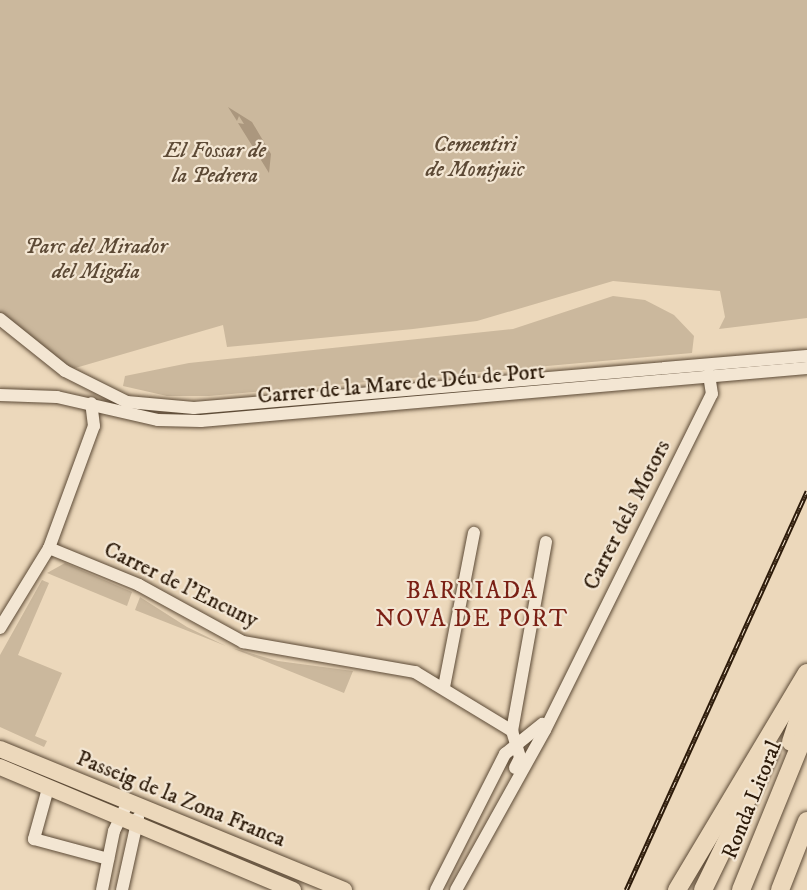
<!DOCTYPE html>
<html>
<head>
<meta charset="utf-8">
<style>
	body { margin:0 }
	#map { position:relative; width:807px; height:890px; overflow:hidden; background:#ecd8bb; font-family:"IM FELL DW Pica",serif }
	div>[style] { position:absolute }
	.green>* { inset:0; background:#cbb89d }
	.water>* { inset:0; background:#ab977e }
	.roads { filter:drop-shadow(0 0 2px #5c4a36) drop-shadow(0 0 2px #5c4a36) }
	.minor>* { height:12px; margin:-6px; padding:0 6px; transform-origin:6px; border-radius:6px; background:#f3e6d3 }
	.major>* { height:16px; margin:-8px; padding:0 8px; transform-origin:8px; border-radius:8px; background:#ecd8bb }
	.highway>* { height:18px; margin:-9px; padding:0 9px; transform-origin:9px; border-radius:9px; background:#ecd8bb }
	.rail>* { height:4.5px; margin-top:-2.25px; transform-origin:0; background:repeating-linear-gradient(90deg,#f3e6d3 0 7px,#2c1a09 0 14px); box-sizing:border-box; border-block:2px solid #2c1a09 }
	span { translate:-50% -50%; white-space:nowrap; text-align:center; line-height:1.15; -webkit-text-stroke:4.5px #f3e6d3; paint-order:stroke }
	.park-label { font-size:22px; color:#5c4935; font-style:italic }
	.street-label { font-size:22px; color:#2c1a09 }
	.neighbourhood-label { font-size:24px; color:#7a1f14; letter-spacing:1.5px }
</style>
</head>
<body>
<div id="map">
	<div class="green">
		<i style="clip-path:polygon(0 0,807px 0,807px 318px,719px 329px,725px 317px,720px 291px,613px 281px,477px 321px,413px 329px,227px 347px,223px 325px,65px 371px,0 319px)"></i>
		<i style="clip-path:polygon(613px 296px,645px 300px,674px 315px,694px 336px,692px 353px,209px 396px,167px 396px,123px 386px,125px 376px,189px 363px,513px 329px)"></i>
		<i style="clip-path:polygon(65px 563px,132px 592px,127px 606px,47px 573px)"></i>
		<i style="clip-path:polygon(42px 580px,49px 583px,18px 655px,62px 673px,35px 736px,47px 741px,44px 747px,0 727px,0 655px)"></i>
		<i style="clip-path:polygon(140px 597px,187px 627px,226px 646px,135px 610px)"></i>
		<i style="clip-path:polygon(232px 648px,278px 661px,353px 671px,344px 693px)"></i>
	</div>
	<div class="water">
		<i style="clip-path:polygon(228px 107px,252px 122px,271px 154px,269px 173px,238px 123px,244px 124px,239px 116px,237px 121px)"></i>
	</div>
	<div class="roads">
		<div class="minor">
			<i style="left:0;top:319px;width:83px;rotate:38.7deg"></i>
			<i style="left:65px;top:371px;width:69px;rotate:26.6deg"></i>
			<i style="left:127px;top:402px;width:67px;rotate:5.1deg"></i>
			<i style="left:194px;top:408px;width:615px;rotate:-4.85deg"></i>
			<i style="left:0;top:395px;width:57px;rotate:2deg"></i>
			<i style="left:57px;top:397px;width:104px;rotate:12.8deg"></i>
			<i style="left:158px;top:420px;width:43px;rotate:1.3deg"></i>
			<i style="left:201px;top:421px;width:608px;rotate:-5deg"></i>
			<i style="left:49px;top:548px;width:97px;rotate:22.3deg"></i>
			<i style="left:139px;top:585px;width:119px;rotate:28.7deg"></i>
			<i style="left:243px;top:642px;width:175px;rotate:9.9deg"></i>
			<i style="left:415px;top:672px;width:114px;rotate:31.3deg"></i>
			<i style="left:512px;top:731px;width:28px;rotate:73deg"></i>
			<i style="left:520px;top:758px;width:11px;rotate:117deg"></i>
			<i style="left:0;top:628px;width:94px;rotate:-58.5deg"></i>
			<i style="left:49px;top:548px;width:130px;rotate:-69.8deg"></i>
			<i style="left:94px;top:426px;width:23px;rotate:-97deg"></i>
			<i style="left:444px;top:687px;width:157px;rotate:-79deg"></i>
			<i style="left:512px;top:731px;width:192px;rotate:-79.8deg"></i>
			<i style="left:47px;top:792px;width:49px;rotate:105.5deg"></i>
			<i style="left:34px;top:839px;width:77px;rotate:15.1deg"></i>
			<i style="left:102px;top:890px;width:60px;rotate:-78.5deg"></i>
			<i style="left:114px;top:831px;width:32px;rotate:-64deg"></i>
			<i style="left:122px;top:890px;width:74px;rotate:-77.5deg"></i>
			<i style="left:436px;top:890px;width:153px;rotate:-63.1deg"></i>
			<i style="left:505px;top:754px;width:48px;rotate:-39deg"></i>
			<i style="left:456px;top:890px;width:183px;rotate:-60.9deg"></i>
			<i style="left:545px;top:730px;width:375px;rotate:-63.6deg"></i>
			<i style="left:712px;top:394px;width:20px;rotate:-99deg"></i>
		</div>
		<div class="major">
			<i style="left:0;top:749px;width:372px;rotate:22.3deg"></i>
			<i style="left:0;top:767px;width:318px;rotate:22.8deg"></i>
		</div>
		<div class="highway">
			<i style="left:791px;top:742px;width:52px;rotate:-71.9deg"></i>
			<i style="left:677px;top:890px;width:253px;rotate:-59.1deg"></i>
			<i style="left:703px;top:890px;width:153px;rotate:-64.1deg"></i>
			<i style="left:741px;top:890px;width:175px;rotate:-67.8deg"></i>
			<i style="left:780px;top:890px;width:74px;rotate:-68.6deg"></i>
		</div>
	</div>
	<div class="rail">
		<i style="left:626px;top:890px;width:438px;rotate:-65.6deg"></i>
	</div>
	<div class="park-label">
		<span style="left:475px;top:157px">Cementiri<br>de Montjuïc</span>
		<span style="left:215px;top:163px">El Fossar de<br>la Pedrera</span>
		<span style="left:96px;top:259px">Parc del Mirador<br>del Migdia</span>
	</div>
	<div class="street-label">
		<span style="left:401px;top:384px;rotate:-5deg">Carrer de la Mare de Déu de Port</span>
		<span style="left:627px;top:515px;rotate:-63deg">Carrer dels Motors</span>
		<span style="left:181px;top:585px;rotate:26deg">Carrer de l'Encuny</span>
		<span style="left:181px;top:799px;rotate:22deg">Passeig de la Zona Franca</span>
		<span style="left:752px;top:800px;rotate:-68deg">Ronda Litoral</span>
	</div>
	<div class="neighbourhood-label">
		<span style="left:472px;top:606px">BARRIADA<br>NOVA DE PORT</span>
	</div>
</div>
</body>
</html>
